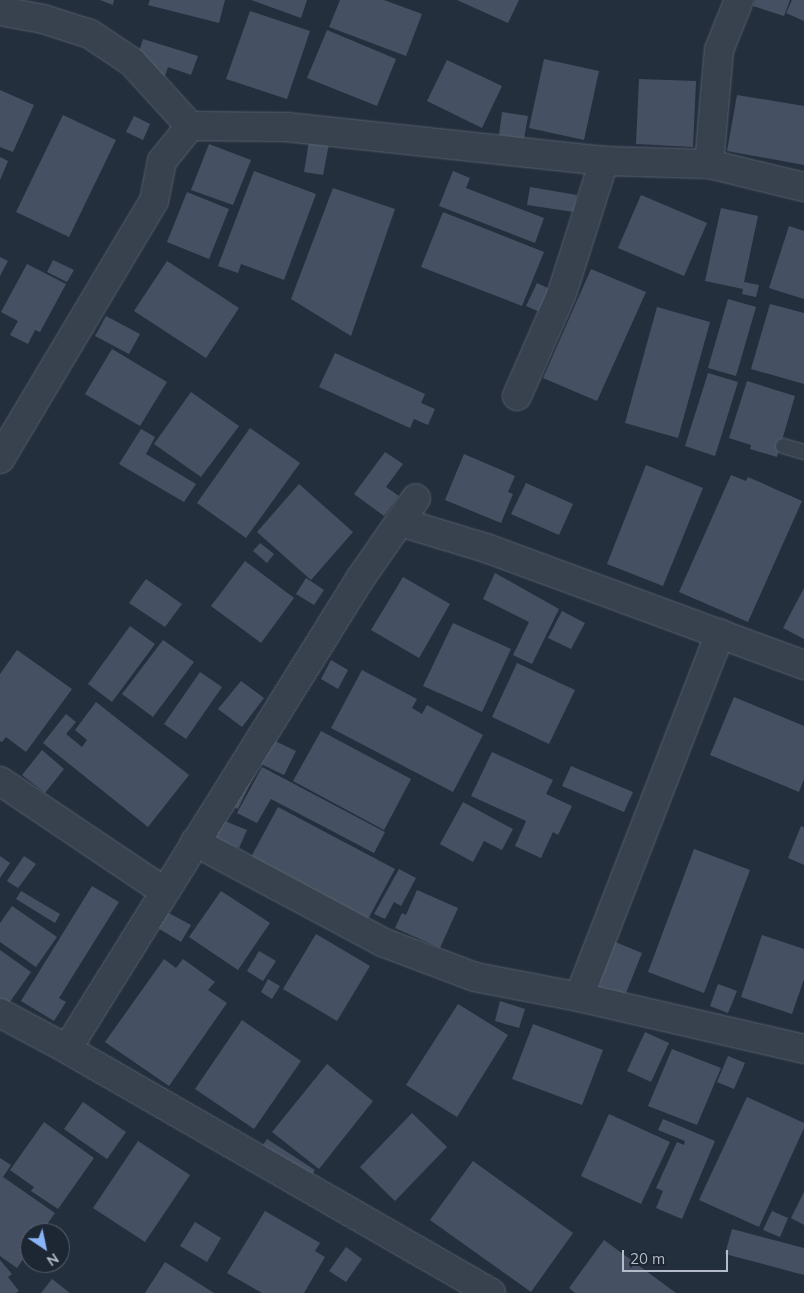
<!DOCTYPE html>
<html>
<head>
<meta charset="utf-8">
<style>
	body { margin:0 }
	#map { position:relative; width:804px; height:1293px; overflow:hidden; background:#242f3e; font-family:Mulish,sans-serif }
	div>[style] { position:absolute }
	.building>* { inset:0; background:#455162 }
	.roads { filter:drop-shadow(0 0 1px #565f6c) drop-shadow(0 0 1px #565f6c) }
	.service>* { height:14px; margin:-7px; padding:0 7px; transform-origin:7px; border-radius:7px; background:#38414e }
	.minor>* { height:28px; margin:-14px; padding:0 14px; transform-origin:14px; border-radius:14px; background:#38414e }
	span { translate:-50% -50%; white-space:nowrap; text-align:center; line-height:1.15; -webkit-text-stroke:4px #1d2633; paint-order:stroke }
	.north { position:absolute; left:20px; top:1223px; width:50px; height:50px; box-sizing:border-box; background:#1d2633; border:1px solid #59626f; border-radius:50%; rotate:146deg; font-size:14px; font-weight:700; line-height:20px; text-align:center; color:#b4bcc9 }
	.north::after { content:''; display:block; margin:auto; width:18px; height:22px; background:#8ab4f8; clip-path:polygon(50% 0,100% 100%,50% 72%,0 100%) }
	.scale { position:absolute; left:622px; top:1250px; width:106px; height:22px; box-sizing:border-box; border:2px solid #b4bcc9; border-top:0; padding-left:6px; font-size:15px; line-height:18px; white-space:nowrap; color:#b4bcc9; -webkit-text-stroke:4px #1d2633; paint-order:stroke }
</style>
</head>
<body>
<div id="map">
	<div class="building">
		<i style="clip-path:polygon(100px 0,114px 0,113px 5px)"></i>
		<i style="clip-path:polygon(150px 0,225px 0,219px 23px,148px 5px)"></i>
		<i style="clip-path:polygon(251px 0,307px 0,301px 18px)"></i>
		<i style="clip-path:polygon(340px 0,384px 0,422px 14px,406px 56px,329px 27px)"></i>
		<i style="clip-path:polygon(457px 0,519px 0,508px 23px)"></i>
		<i style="clip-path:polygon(755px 0,790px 0,784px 16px,753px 6px)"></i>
		<i style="clip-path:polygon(792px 0,804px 0,804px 21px,786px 13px)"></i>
		<i style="clip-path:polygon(250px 11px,310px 31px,287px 99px,226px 79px)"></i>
		<i style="clip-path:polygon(327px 30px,396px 59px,377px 106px,307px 78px)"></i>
		<i style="clip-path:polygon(143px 39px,198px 56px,191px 75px,168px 67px,165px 76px,150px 71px,153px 63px,137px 58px)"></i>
		<i style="clip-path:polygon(544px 59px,599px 71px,584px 140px,529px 128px)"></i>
		<i style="clip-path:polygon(447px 60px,502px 86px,482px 128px,427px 101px)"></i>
		<i style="clip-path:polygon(639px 79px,696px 81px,693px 147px,636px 144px)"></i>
		<i style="clip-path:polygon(0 90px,34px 105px,13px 152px,0 147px)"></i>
		<i style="clip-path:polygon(737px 95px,804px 106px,804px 165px,727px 151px)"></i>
		<i style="clip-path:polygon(502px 112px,528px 116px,524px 139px,499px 135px)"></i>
		<i style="clip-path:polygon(63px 115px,116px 140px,69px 237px,16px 212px)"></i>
		<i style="clip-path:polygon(134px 116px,150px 124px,143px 140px,126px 132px)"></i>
		<i style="clip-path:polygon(309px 141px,329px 144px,323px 175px,304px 172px)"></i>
		<i style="clip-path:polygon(209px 144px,251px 160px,233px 205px,191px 190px)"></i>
		<i style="clip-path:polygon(0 157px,8px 161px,0 180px)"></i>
		<i style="clip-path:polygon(254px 171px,316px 194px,284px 280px,241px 264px,238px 273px,218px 266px)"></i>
		<i style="clip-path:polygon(453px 171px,470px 178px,466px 188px,544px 218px,535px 243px,439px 206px)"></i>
		<i style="clip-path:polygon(530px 187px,577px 195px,574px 212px,527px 205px)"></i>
		<i style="clip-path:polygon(333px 188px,395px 209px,351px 336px,291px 299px)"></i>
		<i style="clip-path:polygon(187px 192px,229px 209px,209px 259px,167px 242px)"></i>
		<i style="clip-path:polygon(641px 195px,707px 223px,684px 276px,618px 248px)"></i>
		<i style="clip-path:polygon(721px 208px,758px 216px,744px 282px,759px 285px,756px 297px,742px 294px,743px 289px,705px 281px)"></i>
		<i style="clip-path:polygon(443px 212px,544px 252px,522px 306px,421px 267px)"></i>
		<i style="clip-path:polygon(789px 226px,804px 231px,804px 299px,769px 288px)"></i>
		<i style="clip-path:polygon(0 257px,8px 261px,0 276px)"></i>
		<i style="clip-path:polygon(53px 260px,74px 270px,67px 282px,47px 272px)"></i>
		<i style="clip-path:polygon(167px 261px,239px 308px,206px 358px,134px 311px)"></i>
		<i style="clip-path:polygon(27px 264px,66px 284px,40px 332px,35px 330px,28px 344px,10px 335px,18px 321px,1px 312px)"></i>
		<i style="clip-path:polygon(591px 269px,646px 292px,597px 401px,543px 378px)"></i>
		<i style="clip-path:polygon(537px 283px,550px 289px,540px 312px,526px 306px)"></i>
		<i style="clip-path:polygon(728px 299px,756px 307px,736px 376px,708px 368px)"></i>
		<i style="clip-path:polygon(770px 304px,804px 313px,804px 384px,751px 369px)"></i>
		<i style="clip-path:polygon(657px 307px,710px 322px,678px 438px,625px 423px)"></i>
		<i style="clip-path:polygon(106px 316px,140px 334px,129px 354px,95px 336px)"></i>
		<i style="clip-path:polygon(112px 349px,167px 382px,140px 426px,85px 394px)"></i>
		<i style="clip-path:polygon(335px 353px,425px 394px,421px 403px,435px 409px,428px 425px,414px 419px,410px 428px,319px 387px)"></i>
		<i style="clip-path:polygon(708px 373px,738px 382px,715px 456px,685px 446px)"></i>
		<i style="clip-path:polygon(747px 381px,795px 396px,777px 457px,750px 449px,751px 445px,729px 438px)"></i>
		<i style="clip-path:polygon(191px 392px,239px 426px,201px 477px,154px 444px)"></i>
		<i style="clip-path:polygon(250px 428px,300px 463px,246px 538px,197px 503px)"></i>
		<i style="clip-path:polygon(141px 429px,155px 437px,146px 454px,196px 484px,184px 502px,119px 464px)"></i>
		<i style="clip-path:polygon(385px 452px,403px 464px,386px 487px,399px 496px,384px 516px,354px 494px)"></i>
		<i style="clip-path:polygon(464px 454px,515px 476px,508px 492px,513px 494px,501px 523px,445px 500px)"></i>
		<i style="clip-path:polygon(646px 465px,703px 488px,663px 586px,607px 564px)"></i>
		<i style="clip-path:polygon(731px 475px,746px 481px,748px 477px,802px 501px,748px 622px,679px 592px)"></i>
		<i style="clip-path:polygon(526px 483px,573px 504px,559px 535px,511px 514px)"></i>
		<i style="clip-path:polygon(299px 484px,353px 532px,311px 580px,257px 532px)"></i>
		<i style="clip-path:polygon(260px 543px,274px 554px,267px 563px,253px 551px)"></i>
		<i style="clip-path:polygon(245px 561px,294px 598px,261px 643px,211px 606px)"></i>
		<i style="clip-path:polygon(495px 573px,559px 609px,532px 664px,513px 655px,529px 622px,483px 599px)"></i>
		<i style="clip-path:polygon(403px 577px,450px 604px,419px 658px,371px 630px)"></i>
		<i style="clip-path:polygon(306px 578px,324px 590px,314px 605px,296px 594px)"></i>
		<i style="clip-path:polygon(146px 579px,182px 604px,165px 627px,129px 603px)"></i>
		<i style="clip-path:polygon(804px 588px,804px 639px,783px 628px)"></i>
		<i style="clip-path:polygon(562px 611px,585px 623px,571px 649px,548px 638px)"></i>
		<i style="clip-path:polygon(453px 623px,511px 649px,482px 712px,423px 686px)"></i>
		<i style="clip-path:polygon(130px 626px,155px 644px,112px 702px,88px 684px)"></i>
		<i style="clip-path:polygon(163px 640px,194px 662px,153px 717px,122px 694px)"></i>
		<i style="clip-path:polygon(17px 650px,72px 689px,26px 752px,6px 737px,2px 742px,0 741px,0 674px)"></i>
		<i style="clip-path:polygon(331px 660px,348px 670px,338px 689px,321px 679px)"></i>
		<i style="clip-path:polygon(517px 663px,575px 690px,549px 744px,492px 717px)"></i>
		<i style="clip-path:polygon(362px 670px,417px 699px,412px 708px,422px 714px,427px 705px,483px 735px,453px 792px,331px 728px)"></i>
		<i style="clip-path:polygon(200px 672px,222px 687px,186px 739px,164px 724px)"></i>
		<i style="clip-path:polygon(241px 681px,264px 698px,242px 727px,218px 709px)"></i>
		<i style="clip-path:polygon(734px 697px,804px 726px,804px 779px,799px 792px,710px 755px)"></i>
		<i style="clip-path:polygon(96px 702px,189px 775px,148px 827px,43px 743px,66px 714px,76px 722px,66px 734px,82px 747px,87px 740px,75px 730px)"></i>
		<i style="clip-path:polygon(321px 731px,411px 779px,384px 830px,293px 781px)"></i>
		<i style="clip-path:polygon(273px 740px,296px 751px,284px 775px,261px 764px)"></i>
		<i style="clip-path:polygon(42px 750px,64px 769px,45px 793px,22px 775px)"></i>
		<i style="clip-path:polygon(492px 752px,553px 780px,546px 794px,572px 806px,558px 835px,553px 832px,541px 858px,515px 846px,526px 821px,471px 796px)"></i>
		<i style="clip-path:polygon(571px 766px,633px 792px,624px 812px,562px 786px)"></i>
		<i style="clip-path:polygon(258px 767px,238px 809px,228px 804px)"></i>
		<i style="clip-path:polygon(262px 767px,385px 832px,374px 853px,271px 799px,257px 823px,237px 813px)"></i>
		<i style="clip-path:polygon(463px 802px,513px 829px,502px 850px,484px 841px,473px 862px,440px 844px)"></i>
		<i style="clip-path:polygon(278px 807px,395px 869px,368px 919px,251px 857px)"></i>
		<i style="clip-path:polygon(220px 819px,247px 830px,239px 848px,213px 838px)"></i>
		<i style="clip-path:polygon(801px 826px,804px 827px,804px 865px,788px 858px)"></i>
		<i style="clip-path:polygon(694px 849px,750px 870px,704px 993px,648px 972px)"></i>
		<i style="clip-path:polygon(0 856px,10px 863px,0 878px)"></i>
		<i style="clip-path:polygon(24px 856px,36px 864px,18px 888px,7px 881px)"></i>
		<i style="clip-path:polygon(399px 869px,416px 878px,401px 906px,394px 902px,385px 919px,374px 914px)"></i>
		<i style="clip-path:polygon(92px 886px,119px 902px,59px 998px,66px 1002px,54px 1021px,21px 1001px)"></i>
		<i style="clip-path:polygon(417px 890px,458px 908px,440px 948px,395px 928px,402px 913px,406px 915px)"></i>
		<i style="clip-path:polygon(21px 891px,60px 914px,55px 923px,16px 899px)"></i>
		<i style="clip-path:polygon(221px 891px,270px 923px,238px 970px,189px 937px)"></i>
		<i style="clip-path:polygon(12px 906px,57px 937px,36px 967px,0 942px,0 923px)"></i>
		<i style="clip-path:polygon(165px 911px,191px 925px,181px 942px,156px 927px)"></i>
		<i style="clip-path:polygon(316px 934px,370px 966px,337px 1021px,283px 989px)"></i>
		<i style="clip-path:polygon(762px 935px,804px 949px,804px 979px,792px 1014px,741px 997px)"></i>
		<i style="clip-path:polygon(613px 941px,642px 953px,624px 998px,595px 987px)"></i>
		<i style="clip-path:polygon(0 950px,31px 972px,7px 1006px,0 1002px)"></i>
		<i style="clip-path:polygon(259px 951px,276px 961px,263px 981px,247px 971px)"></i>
		<i style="clip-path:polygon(164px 959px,176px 968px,183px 959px,215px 982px,208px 990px,227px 1003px,169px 1086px,105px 1042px)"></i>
		<i style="clip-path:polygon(268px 979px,280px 986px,272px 999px,261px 992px)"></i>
		<i style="clip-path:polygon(718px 984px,737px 991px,728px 1013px,710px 1006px)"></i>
		<i style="clip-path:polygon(500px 1001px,525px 1009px,519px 1028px,495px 1021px)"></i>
		<i style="clip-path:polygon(458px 1004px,508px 1035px,457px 1117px,406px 1085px)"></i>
		<i style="clip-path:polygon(242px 1020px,301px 1061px,254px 1129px,195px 1089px)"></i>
		<i style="clip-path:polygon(533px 1024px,603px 1050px,582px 1105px,512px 1079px)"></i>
		<i style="clip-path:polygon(645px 1032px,669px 1043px,651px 1082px,627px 1071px)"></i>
		<i style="clip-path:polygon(672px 1049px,721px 1068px,697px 1125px,648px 1106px)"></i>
		<i style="clip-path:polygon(728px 1056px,745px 1063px,734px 1089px,717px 1082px)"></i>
		<i style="clip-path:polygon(327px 1064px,373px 1101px,319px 1169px,272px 1132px)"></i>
		<i style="clip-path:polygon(747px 1097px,804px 1123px,804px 1128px,759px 1227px,699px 1200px)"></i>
		<i style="clip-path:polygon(83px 1102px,126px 1132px,107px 1159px,64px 1129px)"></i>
		<i style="clip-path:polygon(412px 1113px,447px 1147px,395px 1201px,360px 1167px)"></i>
		<i style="clip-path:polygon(609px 1114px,670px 1142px,641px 1204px,581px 1176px)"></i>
		<i style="clip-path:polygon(663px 1119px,715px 1141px,682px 1219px,656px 1208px,663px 1191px,656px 1188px,677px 1142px,684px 1145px,685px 1141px,658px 1130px)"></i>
		<i style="clip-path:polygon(44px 1122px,94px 1158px,58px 1209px,31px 1191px,34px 1187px,10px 1170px)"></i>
		<i style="clip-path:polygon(267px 1139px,315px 1170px,306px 1185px,257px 1154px)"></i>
		<i style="clip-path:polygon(138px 1141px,190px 1175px,145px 1242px,93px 1208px)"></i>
		<i style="clip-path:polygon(0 1158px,11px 1165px,3px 1177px,55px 1213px,41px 1233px,30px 1233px,30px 1249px,17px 1268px,0 1256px)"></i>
		<i style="clip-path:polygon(473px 1161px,573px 1233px,531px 1292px,430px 1220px)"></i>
		<i style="clip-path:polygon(804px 1192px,804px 1225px,791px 1218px)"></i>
		<i style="clip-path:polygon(265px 1211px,320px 1243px,315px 1251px,325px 1257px,304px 1293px,262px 1293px,227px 1273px)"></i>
		<i style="clip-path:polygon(772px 1211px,788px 1218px,780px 1237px,763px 1230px)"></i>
		<i style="clip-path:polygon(195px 1222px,221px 1238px,207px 1262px,180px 1246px)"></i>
		<i style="clip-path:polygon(732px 1229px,804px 1248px,804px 1275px,725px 1254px)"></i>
		<i style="clip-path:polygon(604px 1240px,676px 1293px,575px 1293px,569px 1288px)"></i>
		<i style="clip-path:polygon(346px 1247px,362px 1259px,346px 1282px,329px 1271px)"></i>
		<i style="clip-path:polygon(0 1260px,12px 1274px,8px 1277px,19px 1291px,16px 1293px,0 1293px)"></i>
		<i style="clip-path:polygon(165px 1262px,214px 1293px,145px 1293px)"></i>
		<i style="clip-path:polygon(52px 1279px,70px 1293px,41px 1293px)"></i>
	</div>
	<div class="roads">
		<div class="service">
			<i style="left:783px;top:446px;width:22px;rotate:16deg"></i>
		</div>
		<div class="minor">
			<i style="left:0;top:11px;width:44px;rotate:10.5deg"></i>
			<i style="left:43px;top:19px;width:49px;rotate:17.7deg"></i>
			<i style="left:90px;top:34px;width:50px;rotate:33.7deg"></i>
			<i style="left:132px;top:62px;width:86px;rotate:47.8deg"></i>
			<i style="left:709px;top:164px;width:114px;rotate:-85deg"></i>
			<i style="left:719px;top:50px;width:54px;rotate:-68.2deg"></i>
			<i style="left:517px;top:396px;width:112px;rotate:-66.4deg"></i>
			<i style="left:562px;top:293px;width:139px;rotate:-72.3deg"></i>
			<i style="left:604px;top:161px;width:105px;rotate:1.6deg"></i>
			<i style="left:709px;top:164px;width:98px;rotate:13.6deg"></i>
			<i style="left:0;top:459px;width:300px;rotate:-59.2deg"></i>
			<i style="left:154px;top:201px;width:41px;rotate:-78.7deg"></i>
			<i style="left:162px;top:161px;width:45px;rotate:-51.3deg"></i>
			<i style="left:190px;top:126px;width:96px;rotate:0.6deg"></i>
			<i style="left:286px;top:127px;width:320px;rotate:6.1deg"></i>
			<i style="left:400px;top:522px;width:90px;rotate:16.8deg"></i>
			<i style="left:486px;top:548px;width:339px;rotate:20.2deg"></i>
			<i style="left:0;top:781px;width:197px;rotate:33.9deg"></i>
			<i style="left:195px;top:842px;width:212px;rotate:28.1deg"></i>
			<i style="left:382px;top:942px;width:99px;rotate:20.6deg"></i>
			<i style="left:475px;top:977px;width:106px;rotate:10.9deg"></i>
			<i style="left:579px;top:997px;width:231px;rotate:13deg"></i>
			<i style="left:579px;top:997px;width:390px;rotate:-68.8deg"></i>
			<i style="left:0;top:1013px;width:76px;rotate:28.2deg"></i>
			<i style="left:67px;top:1049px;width:489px;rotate:29.9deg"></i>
			<i style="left:67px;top:1049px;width:554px;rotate:-58.06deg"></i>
			<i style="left:360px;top:579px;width:98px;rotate:-55.3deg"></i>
		</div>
	</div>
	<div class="north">N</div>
	<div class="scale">20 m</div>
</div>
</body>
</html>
